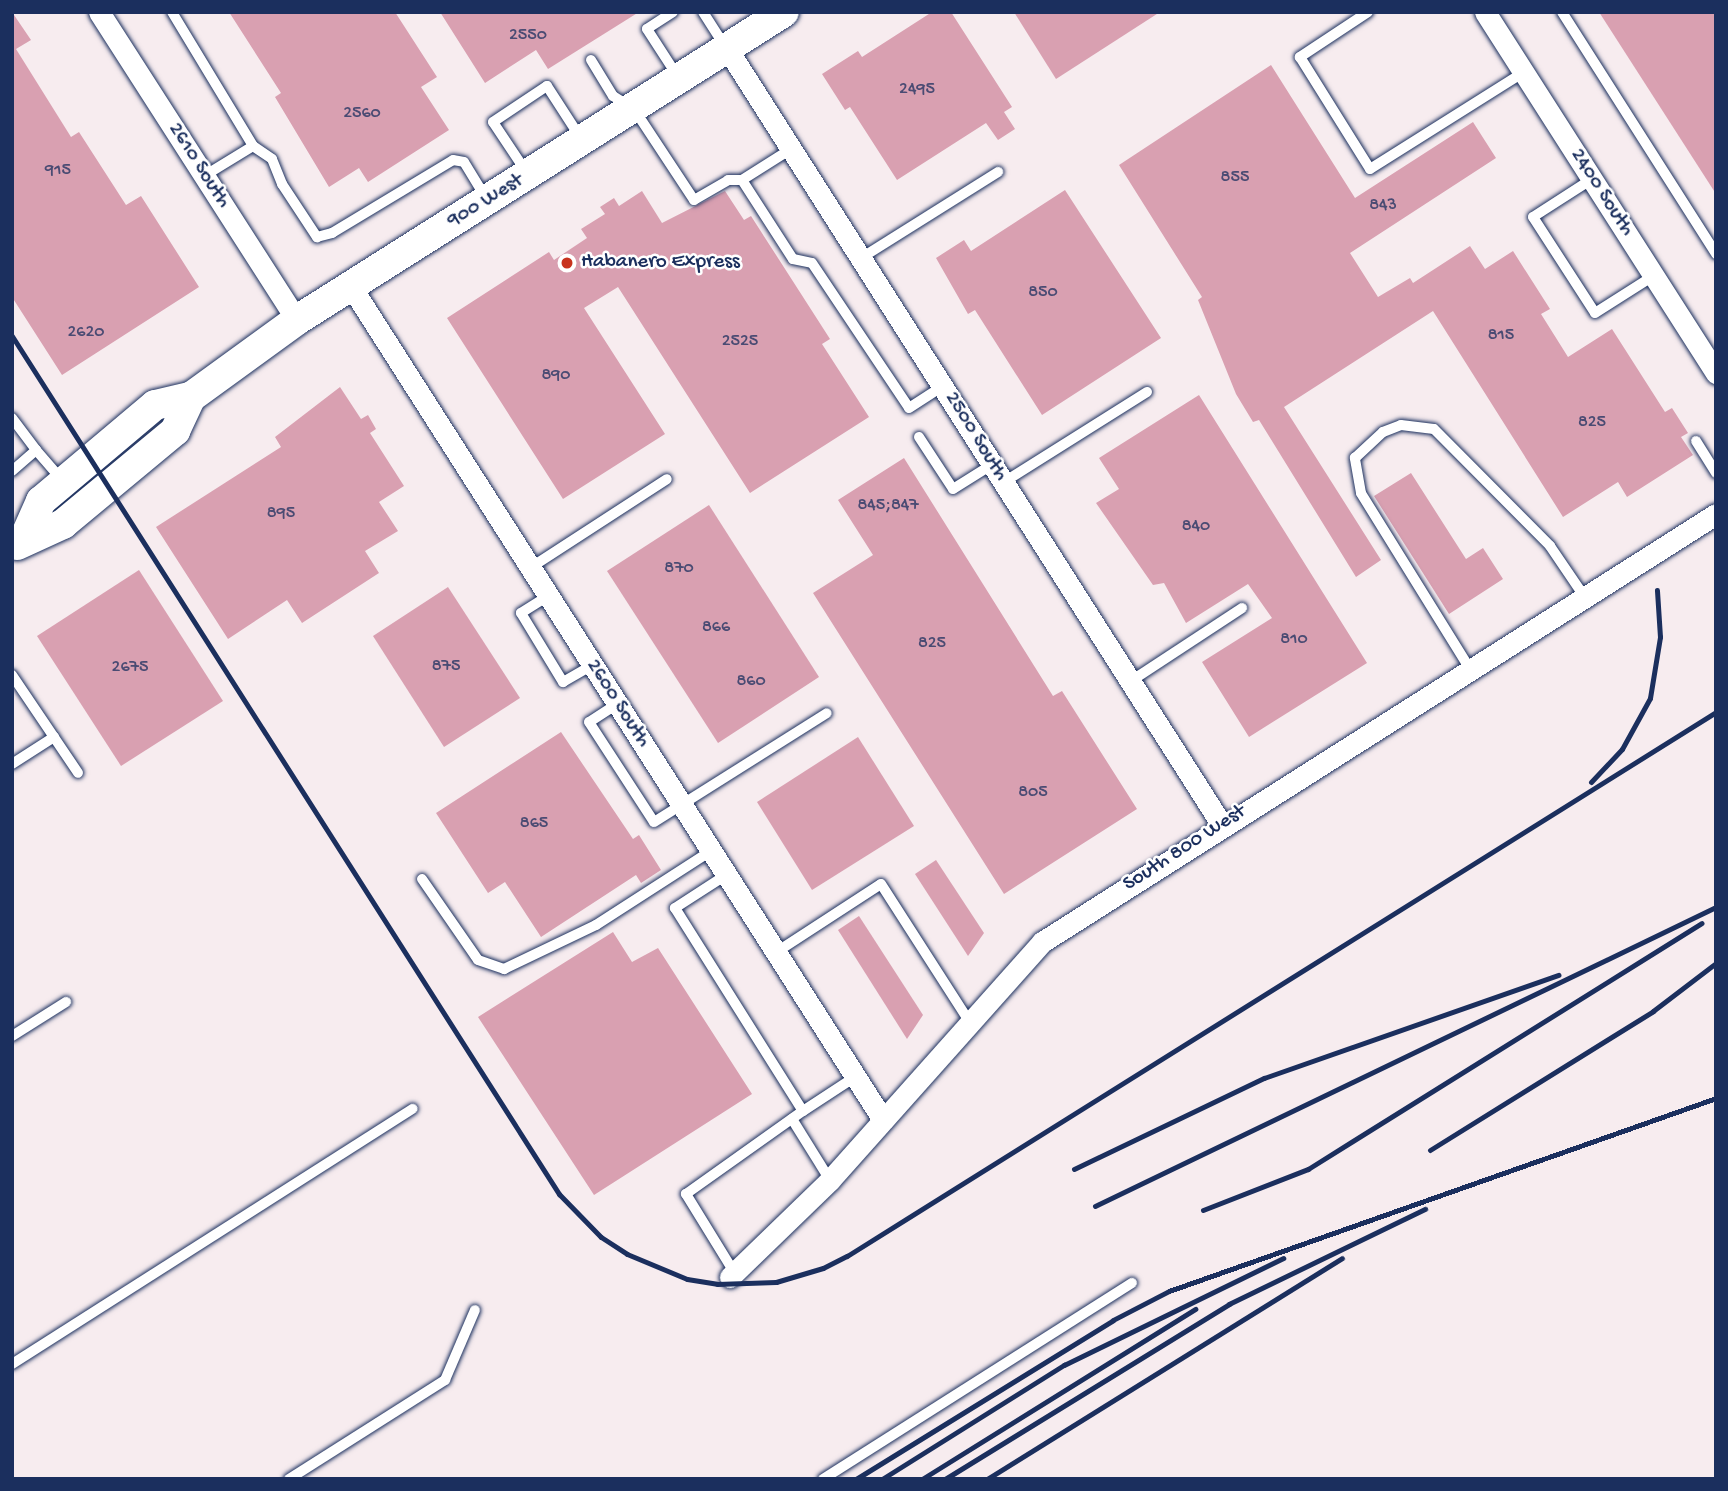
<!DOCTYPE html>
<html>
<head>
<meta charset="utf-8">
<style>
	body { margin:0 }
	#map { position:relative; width:1728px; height:1491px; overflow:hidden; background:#f7ecef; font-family:"Gochi Hand",sans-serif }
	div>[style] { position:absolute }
	.building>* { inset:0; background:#d9a0b1 }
	.roads { filter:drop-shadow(0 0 2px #1b2f5e) drop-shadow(0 0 2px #1b2f5e) }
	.service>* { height:10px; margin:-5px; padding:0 5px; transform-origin:5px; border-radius:5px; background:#fff }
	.minor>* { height:21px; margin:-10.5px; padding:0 10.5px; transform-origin:10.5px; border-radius:10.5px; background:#fff }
	.secondary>* { height:30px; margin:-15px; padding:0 15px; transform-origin:15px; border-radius:15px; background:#fff }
	.rail>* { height:5px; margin:-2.5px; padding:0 2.5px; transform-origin:2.5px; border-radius:2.5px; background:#1b2f5e }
	.dots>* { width:19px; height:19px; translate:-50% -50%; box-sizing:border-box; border:4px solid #fff; border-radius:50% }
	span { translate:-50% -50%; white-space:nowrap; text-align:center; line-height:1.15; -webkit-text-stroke:5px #fff; paint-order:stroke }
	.number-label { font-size:18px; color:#4a4b73 }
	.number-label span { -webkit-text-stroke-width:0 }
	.street-label { font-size:21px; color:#1b2f5e }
	.poi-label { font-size:21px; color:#1b2f5e }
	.left { translate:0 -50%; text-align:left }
	.frame { position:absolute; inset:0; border:14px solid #1b2f5e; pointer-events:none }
</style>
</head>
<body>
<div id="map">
	<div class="building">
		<i style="clip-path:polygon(12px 12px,31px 40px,16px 49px,71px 137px,79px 132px,126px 205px,141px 196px,199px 287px,62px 375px,12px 297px)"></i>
		<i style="clip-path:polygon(229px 12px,395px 12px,437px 77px,421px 87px,449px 130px,368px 182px,359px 168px,329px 187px,275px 97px,281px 93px)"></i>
		<i style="clip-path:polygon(440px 12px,639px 12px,548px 69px,536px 50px,485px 83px)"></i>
		<i style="clip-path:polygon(932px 12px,951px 12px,1012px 107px,1004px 112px,1015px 129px,998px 140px,986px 123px,897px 180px,850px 107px,845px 110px,822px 74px,858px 51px,862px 57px)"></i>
		<i style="clip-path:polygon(1014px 12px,1160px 12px,1056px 79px)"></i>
		<i style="clip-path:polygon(1599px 12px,1716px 12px,1716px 194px)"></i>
		<i style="clip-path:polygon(1271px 65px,1355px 198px,1473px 122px,1496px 158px,1350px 253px,1378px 297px,1410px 278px,1413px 283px,1470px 246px,1485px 269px,1513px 251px,1550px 309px,1541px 314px,1568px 357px,1612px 329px,1665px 412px,1672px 408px,1688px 433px,1681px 437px,1693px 455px,1627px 497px,1618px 482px,1563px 517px,1433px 311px,1284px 407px,1381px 560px,1356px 577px,1259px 420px,1253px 422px,1236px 394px,1198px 300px,1202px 297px,1119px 165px)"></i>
		<i style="clip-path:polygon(1065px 190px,1161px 338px,1042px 415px,975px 310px,968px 314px,936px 258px,964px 240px,971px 251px)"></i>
		<i style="clip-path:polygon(642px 191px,662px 223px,725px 191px,744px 220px,751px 216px,830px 339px,822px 344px,869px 417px,750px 493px,618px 287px,584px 308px,665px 434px,563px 499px,447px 318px,549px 252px,554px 260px,587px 238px,581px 229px,605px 214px,600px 207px,614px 198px,619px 206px)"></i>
		<i style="clip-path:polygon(340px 387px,361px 419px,368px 415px,376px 429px,370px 433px,404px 486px,379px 502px,398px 531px,365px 551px,379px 573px,302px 623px,287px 600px,228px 639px,156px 527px,281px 447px,275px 437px)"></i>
		<i style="clip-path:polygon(1199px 395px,1367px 663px,1249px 737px,1202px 662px,1272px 618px,1248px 584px,1186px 623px,1164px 583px,1153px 585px,1096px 503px,1119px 489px,1099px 458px)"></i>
		<i style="clip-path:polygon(904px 458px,1053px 696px,1062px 691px,1137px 809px,1004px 894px,813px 593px,873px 555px,838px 500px)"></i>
		<i style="clip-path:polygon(1411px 473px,1466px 559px,1483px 548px,1503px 579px,1449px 614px,1374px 496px)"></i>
		<i style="clip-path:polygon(709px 505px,819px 677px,718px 743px,607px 571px)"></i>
		<i style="clip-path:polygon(139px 570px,223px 701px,121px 766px,37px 636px)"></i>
		<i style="clip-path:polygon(448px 587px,520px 698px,444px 747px,373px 636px)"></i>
		<i style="clip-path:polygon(561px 732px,633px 839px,639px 835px,661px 870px,641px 883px,636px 875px,541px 937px,505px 882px,488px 893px,436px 813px)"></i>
		<i style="clip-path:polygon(858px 737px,914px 826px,812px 890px,757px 802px)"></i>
		<i style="clip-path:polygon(936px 860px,984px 933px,968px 956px,915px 874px)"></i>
		<i style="clip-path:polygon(859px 916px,923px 1015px,907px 1039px,838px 930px)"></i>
		<i style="clip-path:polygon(613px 932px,632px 962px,658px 948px,752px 1094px,594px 1195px,478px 1017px)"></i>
	</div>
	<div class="roads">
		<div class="service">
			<i style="left:172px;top:12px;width:157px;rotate:58.8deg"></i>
			<i style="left:673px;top:12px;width:31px;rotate:147deg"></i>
			<i style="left:647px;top:29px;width:57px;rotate:57.1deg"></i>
			<i style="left:703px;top:12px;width:43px;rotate:57.4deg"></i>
			<i style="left:1368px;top:12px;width:82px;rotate:146.5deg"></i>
			<i style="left:1300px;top:57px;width:132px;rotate:58deg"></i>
			<i style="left:1370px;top:169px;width:182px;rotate:-32.2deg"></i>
			<i style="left:1562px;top:12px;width:287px;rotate:57.5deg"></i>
			<i style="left:591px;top:60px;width:42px;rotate:58.6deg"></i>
			<i style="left:613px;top:96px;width:25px;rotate:32deg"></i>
			<i style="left:634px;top:109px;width:109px;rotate:56.6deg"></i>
			<i style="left:694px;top:200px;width:39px;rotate:-30deg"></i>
			<i style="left:728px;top:180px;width:14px"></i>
			<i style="left:791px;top:149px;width:58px;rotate:147.7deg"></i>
			<i style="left:742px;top:180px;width:94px;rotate:57.2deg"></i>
			<i style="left:793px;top:259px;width:19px;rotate:12deg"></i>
			<i style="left:812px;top:263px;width:174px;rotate:56.2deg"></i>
			<i style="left:909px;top:408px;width:40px;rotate:-32.9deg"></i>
			<i style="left:527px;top:173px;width:61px;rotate:-123.7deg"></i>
			<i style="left:493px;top:122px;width:65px;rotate:-33.7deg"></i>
			<i style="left:547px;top:86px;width:61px;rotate:57.1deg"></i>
			<i style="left:204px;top:176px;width:57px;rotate:-31.5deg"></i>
			<i style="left:253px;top:146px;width:23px;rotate:34deg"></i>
			<i style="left:272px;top:159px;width:27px;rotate:68deg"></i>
			<i style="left:282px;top:184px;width:64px;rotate:56.6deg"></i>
			<i style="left:317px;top:237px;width:16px;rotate:-15deg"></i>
			<i style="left:332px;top:233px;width:141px;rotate:-31.1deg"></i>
			<i style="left:453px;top:160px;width:11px;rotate:10deg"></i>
			<i style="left:464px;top:162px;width:42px;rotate:58.6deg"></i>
			<i style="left:1592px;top:179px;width:70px;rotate:147.2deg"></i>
			<i style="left:1533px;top:217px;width:114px;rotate:57.1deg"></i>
			<i style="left:1595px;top:313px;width:69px;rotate:-32.5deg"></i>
			<i style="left:861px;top:258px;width:162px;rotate:-32.1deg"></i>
			<i style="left:12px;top:418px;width:40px;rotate:53deg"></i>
			<i style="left:919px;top:437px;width:62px;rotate:56.8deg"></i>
			<i style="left:953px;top:489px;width:47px;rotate:-32deg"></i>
			<i style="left:1696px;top:441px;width:38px;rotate:58deg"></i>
			<i style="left:12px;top:471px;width:32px;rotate:-41deg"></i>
			<i style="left:36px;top:450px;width:40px;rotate:49deg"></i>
			<i style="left:1004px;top:482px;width:169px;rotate:-32.2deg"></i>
			<i style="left:530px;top:568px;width:163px;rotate:-33deg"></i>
			<i style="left:548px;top:596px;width:32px;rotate:148deg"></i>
			<i style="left:521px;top:613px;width:81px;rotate:58.7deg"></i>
			<i style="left:563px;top:682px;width:34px;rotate:-30deg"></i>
			<i style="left:1470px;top:669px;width:207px;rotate:-121.8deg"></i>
			<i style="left:1361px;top:493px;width:36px;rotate:-100deg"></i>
			<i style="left:1355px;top:458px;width:38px;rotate:-43deg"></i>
			<i style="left:1383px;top:432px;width:19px;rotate:-21deg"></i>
			<i style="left:1401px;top:425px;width:33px;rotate:7deg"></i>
			<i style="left:1434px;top:429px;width:165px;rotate:45.2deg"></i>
			<i style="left:1550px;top:546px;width:60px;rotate:55.8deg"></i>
			<i style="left:12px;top:675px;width:118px;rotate:56deg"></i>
			<i style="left:1131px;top:681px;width:133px;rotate:-33.3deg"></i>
			<i style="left:617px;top:704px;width:33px;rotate:147deg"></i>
			<i style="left:589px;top:722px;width:119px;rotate:57deg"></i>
			<i style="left:654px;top:822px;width:204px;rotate:-32.2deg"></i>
			<i style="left:12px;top:764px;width:50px;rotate:-32.7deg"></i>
			<i style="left:726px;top:875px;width:61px;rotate:147.1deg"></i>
			<i style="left:675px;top:908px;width:240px;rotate:57.8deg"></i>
			<i style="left:803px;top:1111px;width:62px;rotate:-33.2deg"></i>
			<i style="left:422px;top:879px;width:98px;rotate:55.3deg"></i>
			<i style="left:478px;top:960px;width:28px;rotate:19deg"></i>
			<i style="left:504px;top:969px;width:102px;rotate:-25.6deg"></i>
			<i style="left:596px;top:925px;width:137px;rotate:-32.8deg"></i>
			<i style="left:775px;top:953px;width:126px;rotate:-33.1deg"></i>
			<i style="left:881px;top:884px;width:163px;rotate:57.3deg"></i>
			<i style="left:12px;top:1036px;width:64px;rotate:-32.2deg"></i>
			<i style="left:792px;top:1119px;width:72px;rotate:58.1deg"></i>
			<i style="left:734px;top:1272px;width:92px;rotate:-121.6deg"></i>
			<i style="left:686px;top:1194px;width:143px;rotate:-35.4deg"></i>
			<i style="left:12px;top:1364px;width:475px;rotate:-32.5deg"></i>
			<i style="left:289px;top:1479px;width:185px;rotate:-32.4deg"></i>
			<i style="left:445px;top:1380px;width:76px;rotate:-66.8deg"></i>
			<i style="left:823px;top:1479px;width:366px;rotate:-32.4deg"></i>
		</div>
		<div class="minor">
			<i style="left:99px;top:12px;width:366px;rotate:57.3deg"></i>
			<i style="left:1485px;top:12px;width:429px;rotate:57.4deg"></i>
			<i style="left:728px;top:50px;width:919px;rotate:57.49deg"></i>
			<i style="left:352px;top:288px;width:987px;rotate:57.45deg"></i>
			<i style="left:730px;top:1277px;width:139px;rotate:-44.1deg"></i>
			<i style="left:830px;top:1180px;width:319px;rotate:-48.3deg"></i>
			<i style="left:1042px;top:942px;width:798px;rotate:-32.42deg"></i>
		</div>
		<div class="secondary">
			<i style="left:24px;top:539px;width:42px;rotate:-65.9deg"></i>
			<i style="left:41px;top:501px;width:149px;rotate:-40.1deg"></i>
			<i style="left:155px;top:405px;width:37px;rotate:-13deg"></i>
			<i style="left:191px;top:397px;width:131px;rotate:-36deg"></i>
			<i style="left:297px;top:320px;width:576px;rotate:-32.31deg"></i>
			<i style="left:17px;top:545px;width:51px;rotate:-24.5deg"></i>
			<i style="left:63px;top:524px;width:146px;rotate:-39.7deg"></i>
			<i style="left:175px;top:431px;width:38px;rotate:-65deg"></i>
		</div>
	</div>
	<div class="rail">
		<i style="left:12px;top:336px;width:1018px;rotate:57.48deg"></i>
		<i style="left:559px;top:1194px;width:60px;rotate:45.7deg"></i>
		<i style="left:601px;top:1237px;width:31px;rotate:33deg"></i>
		<i style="left:627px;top:1254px;width:65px;rotate:22.6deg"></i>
		<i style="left:687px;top:1279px;width:30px;rotate:9deg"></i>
		<i style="left:717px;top:1284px;width:59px;rotate:-1.9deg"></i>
		<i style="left:776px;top:1282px;width:49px;rotate:-16.6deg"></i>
		<i style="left:823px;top:1268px;width:27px;rotate:-27deg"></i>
		<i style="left:847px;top:1256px;width:1025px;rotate:-32.05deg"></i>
		<i style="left:1591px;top:782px;width:45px;rotate:-46.8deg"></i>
		<i style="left:1622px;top:749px;width:58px;rotate:-61.2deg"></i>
		<i style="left:1650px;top:698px;width:62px;rotate:-80.7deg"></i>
		<i style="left:1660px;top:637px;width:47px;rotate:-93.7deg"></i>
		<i style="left:1430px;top:1150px;width:263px;rotate:-31.9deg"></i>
		<i style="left:1653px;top:1011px;width:79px;rotate:-37.3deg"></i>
		<i style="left:1074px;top:1169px;width:211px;rotate:-25.6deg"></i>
		<i style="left:1264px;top:1078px;width:312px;rotate:-19.3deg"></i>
		<i style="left:1095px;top:1206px;width:689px;rotate:-25.71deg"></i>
		<i style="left:1203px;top:1210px;width:113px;rotate:-21.3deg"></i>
		<i style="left:1308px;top:1169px;width:464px;rotate:-32deg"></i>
		<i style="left:856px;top:1479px;width:302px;rotate:-31.7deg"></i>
		<i style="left:1113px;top:1320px;width:63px;rotate:-27.4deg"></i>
		<i style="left:1169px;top:1291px;width:580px;rotate:-19.43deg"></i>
		<i style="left:882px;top:1479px;width:215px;rotate:-32.1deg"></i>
		<i style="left:1064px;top:1365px;width:244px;rotate:-26deg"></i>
		<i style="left:922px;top:1479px;width:322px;rotate:-31.9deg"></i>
		<i style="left:945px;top:1479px;width:334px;rotate:-31.6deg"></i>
		<i style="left:1229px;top:1304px;width:218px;rotate:-25.9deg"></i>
		<i style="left:987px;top:1479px;width:418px;rotate:-31.9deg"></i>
	</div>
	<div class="dots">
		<i style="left:567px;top:263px;background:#c8321e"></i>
	</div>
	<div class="number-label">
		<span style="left:528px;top:36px">2550</span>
		<span style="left:917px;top:90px">2495</span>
		<span style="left:362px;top:114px">2560</span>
		<span style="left:58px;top:171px">915</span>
		<span style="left:1235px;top:178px">855</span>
		<span style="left:1383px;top:206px">843</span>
		<span style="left:1043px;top:293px">850</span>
		<span style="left:86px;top:333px">2620</span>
		<span style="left:1501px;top:336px">815</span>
		<span style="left:740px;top:342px">2525</span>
		<span style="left:556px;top:376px">890</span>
		<span style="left:1592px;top:423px">825</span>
		<span style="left:888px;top:506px">845;847</span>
		<span style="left:281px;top:514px">895</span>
		<span style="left:1196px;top:527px">840</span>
		<span style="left:679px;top:569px">870</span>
		<span style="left:716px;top:628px">866</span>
		<span style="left:1294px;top:640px">810</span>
		<span style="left:932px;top:644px">825</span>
		<span style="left:446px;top:667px">875</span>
		<span style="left:130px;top:668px">2675</span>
		<span style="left:751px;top:682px">860</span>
		<span style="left:1033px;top:793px">805</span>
		<span style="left:534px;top:824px">865</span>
	</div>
	<div class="street-label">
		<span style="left:198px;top:166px;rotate:57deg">2610 South</span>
		<span style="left:1601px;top:193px;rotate:57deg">2400 South</span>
		<span style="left:486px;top:202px;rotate:-32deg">900 West</span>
		<span style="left:975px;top:437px;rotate:58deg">2500 South</span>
		<span style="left:617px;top:704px;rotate:57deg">2600 South</span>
		<span style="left:1185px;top:849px;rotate:-33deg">South 800 West</span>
	</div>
	<div class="poi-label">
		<span class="left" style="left:581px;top:263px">Habanero Express</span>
	</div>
	<div class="frame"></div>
</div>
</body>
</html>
